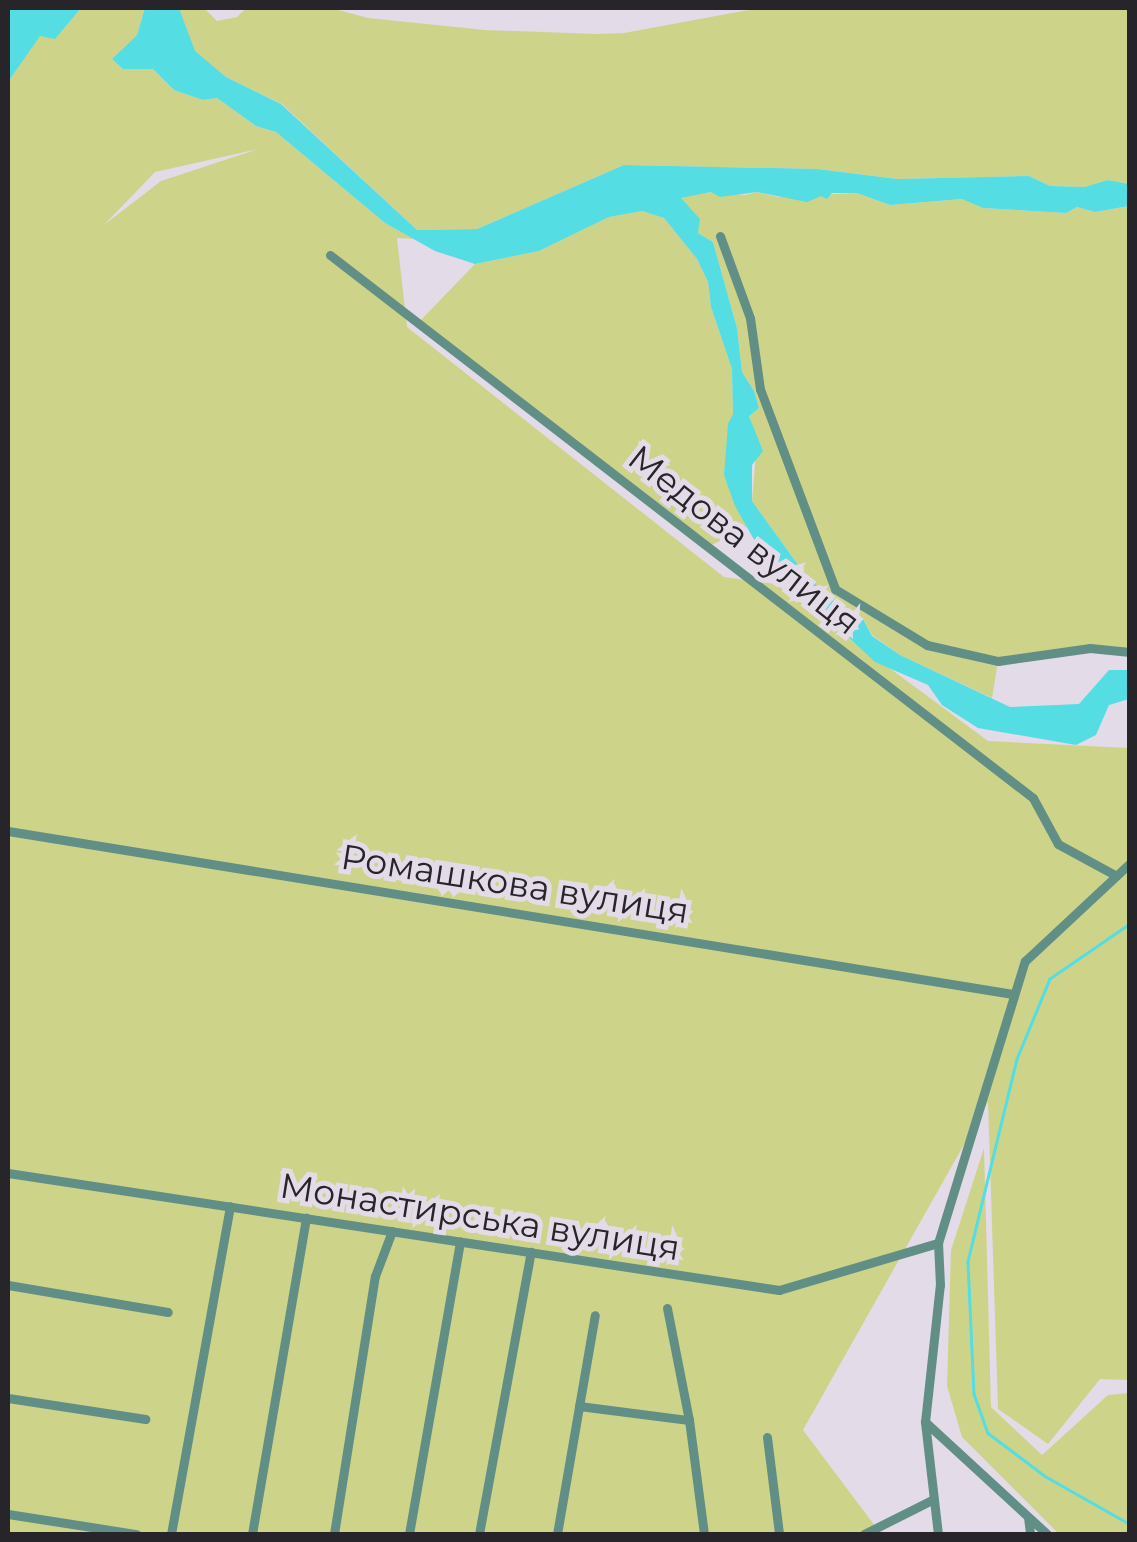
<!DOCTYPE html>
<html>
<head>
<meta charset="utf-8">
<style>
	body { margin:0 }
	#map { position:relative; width:1137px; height:1542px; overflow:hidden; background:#e3dbe8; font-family:Montserrat,sans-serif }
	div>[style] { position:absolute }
	.green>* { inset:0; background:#cdd48a }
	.water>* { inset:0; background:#54dde3 }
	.stream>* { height:2.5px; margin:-1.25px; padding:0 1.25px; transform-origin:1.25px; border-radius:1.25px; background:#54dde3 }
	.minor>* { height:9px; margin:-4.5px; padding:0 4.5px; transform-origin:4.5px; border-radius:4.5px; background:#618f86 }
	.rail>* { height:2.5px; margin-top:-1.25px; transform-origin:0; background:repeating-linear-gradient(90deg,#57535a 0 5px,transparent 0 15px) }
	span { translate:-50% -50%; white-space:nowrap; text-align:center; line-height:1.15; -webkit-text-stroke:10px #e3dbe8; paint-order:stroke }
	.street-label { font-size:35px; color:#28252a }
	.frame { position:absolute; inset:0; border:10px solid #28252a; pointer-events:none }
</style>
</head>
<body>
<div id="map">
	<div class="green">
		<i style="clip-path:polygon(evenodd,81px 8px,145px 8px,137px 35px,112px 59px,123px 69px,153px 69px,174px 90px,203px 100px,217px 98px,256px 126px,276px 132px,385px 223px,414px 239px,397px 238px,407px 327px,724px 577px,776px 584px,988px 741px,1129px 748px,1129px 1380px,1100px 1379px,1048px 1444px,998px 1409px,988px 1102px,803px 1430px,881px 1534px,8px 1534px,8px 82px,40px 35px,55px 38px,81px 8px,258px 149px,161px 181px,104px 225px,155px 172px,258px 149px)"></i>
		<i style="clip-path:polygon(179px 8px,204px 8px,217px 21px,237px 17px,246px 8px,331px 8px,368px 18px,485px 30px,597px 34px,624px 33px,759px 8px,1129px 8px,1129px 184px,1108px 180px,1086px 187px,1050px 186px,1029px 176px,897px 179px,817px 169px,624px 165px,477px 229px,417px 230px,282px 104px,226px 77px,194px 51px)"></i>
		<i style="clip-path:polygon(712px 192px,745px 195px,757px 192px,778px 197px,857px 193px,890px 205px,963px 199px,983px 208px,1066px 213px,1077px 207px,1095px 212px,1129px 206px,1129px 652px,1090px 648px,998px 661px,992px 698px,900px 655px,872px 635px,863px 619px,830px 599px,801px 569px,752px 501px,757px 442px,749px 415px,759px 408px,754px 391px,742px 372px,737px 328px,713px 242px,698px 233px,681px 197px)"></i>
		<i style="clip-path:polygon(642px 211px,664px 218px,697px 259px,708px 282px,711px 307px,732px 369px,733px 414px,724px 475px,747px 527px,708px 547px,418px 323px,475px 264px,539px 251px,609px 217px)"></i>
		<i style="clip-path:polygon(984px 1148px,991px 1407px,1042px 1455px,1108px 1395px,1129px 1393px,1129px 1534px,1059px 1534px,962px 1437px,947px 1386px,951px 1250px)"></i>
	</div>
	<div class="water">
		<i style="clip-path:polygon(8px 8px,81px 8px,55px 39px,40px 36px,8px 82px)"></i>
		<i style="clip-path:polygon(145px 8px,179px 8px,195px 51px,226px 77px,281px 104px,417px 230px,477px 229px,624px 165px,817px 169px,897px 179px,1029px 176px,1050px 186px,1085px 187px,1108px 180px,1129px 184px,1129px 206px,1095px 212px,1077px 207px,1066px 213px,983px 208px,962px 199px,890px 205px,857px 193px,832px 193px,827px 199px,821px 196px,807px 202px,757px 192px,720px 197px,711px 192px,681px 198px,700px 219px,698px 233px,713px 242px,737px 328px,742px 372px,754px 391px,759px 408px,749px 416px,763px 451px,752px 465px,752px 501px,801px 569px,830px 599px,863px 619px,872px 636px,900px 655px,1010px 707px,1079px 704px,1109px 670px,1129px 670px,1129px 699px,1109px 705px,1096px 735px,1076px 745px,978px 728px,942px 705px,928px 685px,875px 662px,765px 559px,735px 506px,724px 475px,728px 424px,733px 414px,732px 369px,711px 307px,708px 282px,697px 259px,664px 218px,642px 211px,609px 217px,539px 251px,475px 264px,435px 251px,385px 223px,276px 132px,256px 126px,217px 98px,203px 100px,174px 90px,153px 69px,123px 69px,112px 59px,137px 35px)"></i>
	</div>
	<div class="stream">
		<i style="left:1130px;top:924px;width:97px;rotate:145.5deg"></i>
		<i style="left:1050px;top:979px;width:87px;rotate:112.4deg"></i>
		<i style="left:1017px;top:1059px;width:209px;rotate:103.6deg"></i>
		<i style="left:968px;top:1262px;width:132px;rotate:87.4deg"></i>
		<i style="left:974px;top:1394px;width:41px;rotate:70.3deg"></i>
		<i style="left:988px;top:1433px;width:71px;rotate:37deg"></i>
		<i style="left:1045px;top:1476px;width:98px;rotate:29.5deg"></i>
	</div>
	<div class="minor">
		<i style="left:720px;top:236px;width:87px;rotate:69.9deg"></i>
		<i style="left:750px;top:318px;width:72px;rotate:82deg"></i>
		<i style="left:760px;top:389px;width:214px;rotate:69.4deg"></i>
		<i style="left:835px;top:589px;width:108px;rotate:31.3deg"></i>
		<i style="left:927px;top:645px;width:73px;rotate:12.7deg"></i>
		<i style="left:998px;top:661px;width:93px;rotate:-8deg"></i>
		<i style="left:1090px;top:648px;width:40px;rotate:5.7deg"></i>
		<i style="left:330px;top:255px;width:888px;rotate:37.68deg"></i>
		<i style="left:1033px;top:798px;width:52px;rotate:61.5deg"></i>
		<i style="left:1058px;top:844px;width:63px;rotate:28.6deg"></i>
		<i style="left:8px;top:831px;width:1018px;rotate:9.21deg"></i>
		<i style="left:8px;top:1173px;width:780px;rotate:8.63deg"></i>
		<i style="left:779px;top:1290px;width:166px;rotate:-16.5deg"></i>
		<i style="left:8px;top:1285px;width:162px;rotate:9.6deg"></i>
		<i style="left:667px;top:1308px;width:114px;rotate:78.9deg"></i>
		<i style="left:689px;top:1420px;width:115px;rotate:82.5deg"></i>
		<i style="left:8px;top:1398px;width:139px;rotate:8.7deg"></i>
		<i style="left:579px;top:1406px;width:111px;rotate:7.3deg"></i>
		<i style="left:925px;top:1422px;width:113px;rotate:83.4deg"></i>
		<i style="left:767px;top:1437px;width:98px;rotate:82.9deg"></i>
		<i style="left:8px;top:1514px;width:130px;rotate:8.9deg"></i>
		<i style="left:1028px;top:1517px;width:17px;rotate:83deg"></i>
		<i style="left:171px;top:1534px;width:333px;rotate:-79.8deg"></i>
		<i style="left:252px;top:1534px;width:321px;rotate:-80.3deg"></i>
		<i style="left:334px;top:1534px;width:261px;rotate:-81deg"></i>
		<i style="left:375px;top:1276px;width:48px;rotate:-69.3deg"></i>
		<i style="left:409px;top:1534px;width:297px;rotate:-80.1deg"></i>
		<i style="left:479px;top:1534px;width:287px;rotate:-79.6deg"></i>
		<i style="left:557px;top:1534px;width:222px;rotate:-80.2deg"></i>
		<i style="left:864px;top:1534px;width:78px;rotate:-26.6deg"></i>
		<i style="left:1047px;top:1534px;width:166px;rotate:-137.4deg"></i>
		<i style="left:925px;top:1422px;width:138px;rotate:-83.8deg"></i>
		<i style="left:940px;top:1285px;width:42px;rotate:-92.7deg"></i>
		<i style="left:938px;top:1243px;width:295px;rotate:-72.9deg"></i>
		<i style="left:1025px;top:961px;width:144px;rotate:-43deg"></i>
	</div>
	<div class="rail">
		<i style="left:500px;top:8px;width:132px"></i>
	</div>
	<div class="street-label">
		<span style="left:744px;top:540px;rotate:38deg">Медова вулиця</span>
		<span style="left:515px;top:884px;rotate:9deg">Ромашкова вулиця</span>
		<span style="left:480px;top:1217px;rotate:9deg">Монастирська вулиця</span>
	</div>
	<div class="frame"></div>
</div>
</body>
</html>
